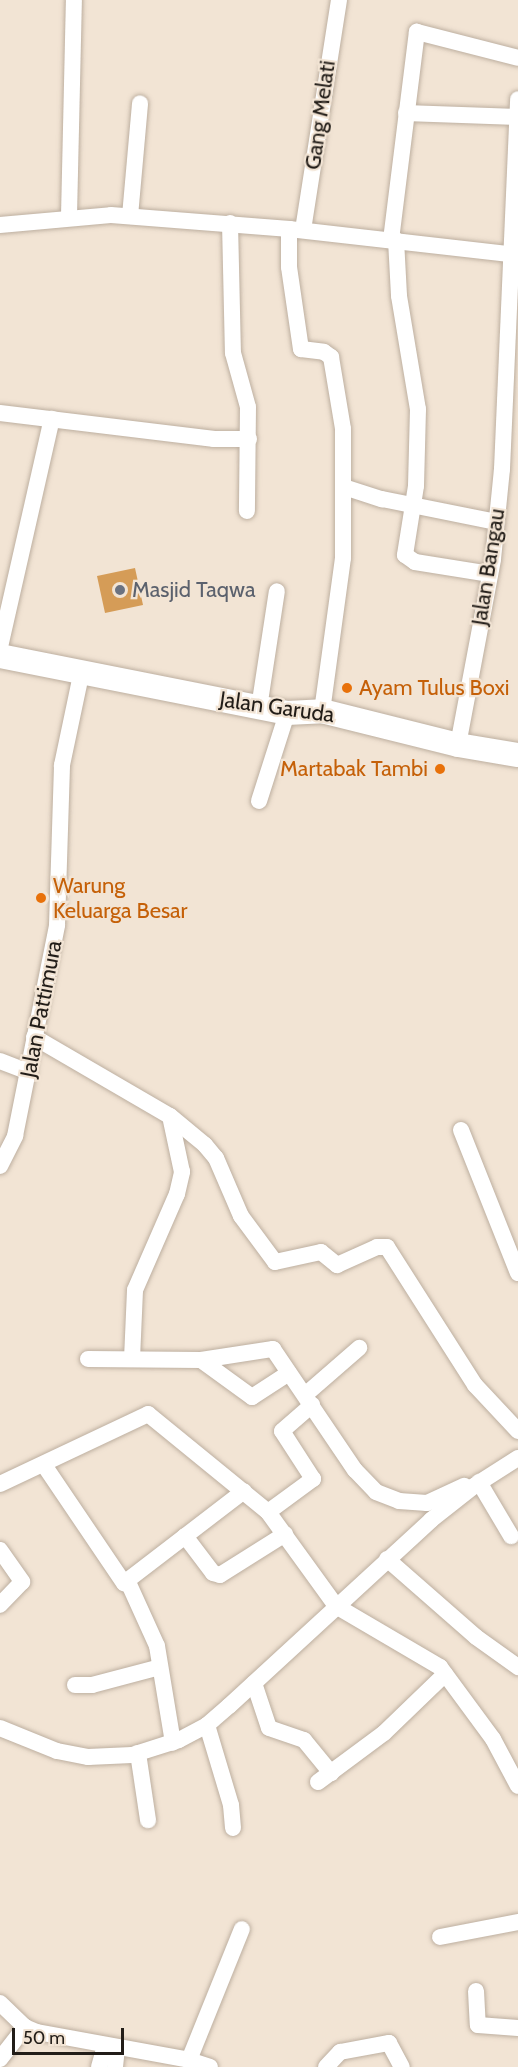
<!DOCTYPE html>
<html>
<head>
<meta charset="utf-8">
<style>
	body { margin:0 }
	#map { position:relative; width:518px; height:2067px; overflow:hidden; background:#f2e4d4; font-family:Cabin,sans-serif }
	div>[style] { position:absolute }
	.building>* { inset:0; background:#d59c57 }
	.roads { filter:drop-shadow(0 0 2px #bdafa0) drop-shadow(0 0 2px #bdafa0) }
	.minor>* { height:16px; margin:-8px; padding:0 8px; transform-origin:8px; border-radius:8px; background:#fff }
	.highway>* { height:24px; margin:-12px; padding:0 12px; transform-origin:12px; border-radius:12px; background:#fff }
	.dots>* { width:16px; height:16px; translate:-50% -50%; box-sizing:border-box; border:3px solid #f2e4d4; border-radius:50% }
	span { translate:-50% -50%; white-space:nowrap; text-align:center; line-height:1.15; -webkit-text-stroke:4.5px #f2e4d4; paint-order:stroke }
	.street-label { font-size:22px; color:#221d18 }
	.worship-label { font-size:22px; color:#5b616d }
	.left { translate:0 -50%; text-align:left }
	.food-label { font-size:22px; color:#c56008 }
	.right { translate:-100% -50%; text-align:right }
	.scale { position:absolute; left:12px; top:2028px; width:112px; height:27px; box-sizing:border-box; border:3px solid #221d18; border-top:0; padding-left:8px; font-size:18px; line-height:21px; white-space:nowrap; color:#221d18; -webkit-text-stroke:4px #f2e4d4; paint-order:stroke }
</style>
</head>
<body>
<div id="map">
	<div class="building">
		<i style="clip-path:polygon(135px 568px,143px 605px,105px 613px,97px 576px)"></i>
	</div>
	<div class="roads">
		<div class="minor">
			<i style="left:406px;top:113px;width:111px;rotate:2.1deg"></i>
			<i style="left:69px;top:216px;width:216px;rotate:-88.7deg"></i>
			<i style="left:130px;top:216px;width:113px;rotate:-84.9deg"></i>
			<i style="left:230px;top:223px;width:130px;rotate:88.7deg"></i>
			<i style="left:233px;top:353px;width:56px;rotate:74.5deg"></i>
			<i style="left:248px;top:407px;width:104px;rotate:90.6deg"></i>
			<i style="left:0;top:225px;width:111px;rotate:-5.1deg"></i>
			<i style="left:111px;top:215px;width:179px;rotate:4.5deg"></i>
			<i style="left:289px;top:229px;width:222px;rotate:6.5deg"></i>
			<i style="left:289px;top:229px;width:38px;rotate:90deg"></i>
			<i style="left:289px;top:267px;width:83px;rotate:81.7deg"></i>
			<i style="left:301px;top:349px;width:23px;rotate:7deg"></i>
			<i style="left:324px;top:352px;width:9px;rotate:36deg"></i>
			<i style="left:331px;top:357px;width:73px;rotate:80.5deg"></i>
			<i style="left:343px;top:429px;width:129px;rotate:90deg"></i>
			<i style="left:343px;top:558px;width:154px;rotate:97.8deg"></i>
			<i style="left:303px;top:230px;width:233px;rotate:-81.1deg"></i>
			<i style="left:391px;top:240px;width:210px;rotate:-82.9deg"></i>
			<i style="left:417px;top:32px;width:104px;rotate:14.4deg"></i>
			<i style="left:396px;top:240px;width:56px;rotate:86.9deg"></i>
			<i style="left:399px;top:296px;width:115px;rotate:80.5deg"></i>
			<i style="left:418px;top:409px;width:77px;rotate:91.5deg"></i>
			<i style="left:416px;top:486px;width:70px;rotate:99.1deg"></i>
			<i style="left:405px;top:555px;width:12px;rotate:35deg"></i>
			<i style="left:415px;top:562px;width:76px;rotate:9.1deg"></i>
			<i style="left:0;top:413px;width:216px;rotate:6.9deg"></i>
			<i style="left:214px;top:439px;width:35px"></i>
			<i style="left:344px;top:487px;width:40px;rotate:18deg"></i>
			<i style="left:382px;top:499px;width:116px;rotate:11.4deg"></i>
			<i style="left:0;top:647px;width:234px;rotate:-77.2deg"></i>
			<i style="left:259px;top:708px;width:118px;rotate:-81.3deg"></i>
			<i style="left:458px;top:745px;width:189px;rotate:-79.3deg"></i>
			<i style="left:493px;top:559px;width:90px;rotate:-84.3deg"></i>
			<i style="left:502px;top:469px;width:370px;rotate:-87.5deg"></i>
			<i style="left:259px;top:801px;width:92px;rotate:-72.3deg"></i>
			<i style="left:34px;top:1037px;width:157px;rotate:30.2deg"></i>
			<i style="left:170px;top:1116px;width:45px;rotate:39.6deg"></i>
			<i style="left:205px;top:1145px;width:17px;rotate:50deg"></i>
			<i style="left:216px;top:1158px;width:63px;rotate:66.7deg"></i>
			<i style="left:241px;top:1216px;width:57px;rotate:53.5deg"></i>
			<i style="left:275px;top:1262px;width:47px;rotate:-12.3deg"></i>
			<i style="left:321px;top:1252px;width:21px;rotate:39deg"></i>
			<i style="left:337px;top:1265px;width:44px;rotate:-24.2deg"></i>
			<i style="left:377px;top:1247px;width:10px"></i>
			<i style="left:387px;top:1247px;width:164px;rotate:57.5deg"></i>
			<i style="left:475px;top:1385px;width:63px;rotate:46.9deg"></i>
			<i style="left:0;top:1061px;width:31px;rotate:21deg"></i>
			<i style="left:461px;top:1130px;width:154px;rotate:68.3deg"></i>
			<i style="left:0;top:1166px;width:34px;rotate:-63deg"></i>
			<i style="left:15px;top:1136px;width:215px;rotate:-78.7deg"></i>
			<i style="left:57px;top:925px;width:160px;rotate:-88.2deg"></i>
			<i style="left:62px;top:765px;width:97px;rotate:-78.1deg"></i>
			<i style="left:88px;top:1359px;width:113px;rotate:0.5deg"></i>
			<i style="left:201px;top:1360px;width:63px;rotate:36deg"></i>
			<i style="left:252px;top:1397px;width:44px;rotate:-33deg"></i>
			<i style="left:132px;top:1359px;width:69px;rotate:-87.5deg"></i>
			<i style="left:135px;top:1290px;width:105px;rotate:-66.4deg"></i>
			<i style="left:177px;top:1194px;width:23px;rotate:-77deg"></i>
			<i style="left:182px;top:1172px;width:57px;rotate:-102.1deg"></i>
			<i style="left:201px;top:1360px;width:73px;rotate:-8.7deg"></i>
			<i style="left:273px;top:1349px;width:146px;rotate:55.9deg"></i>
			<i style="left:355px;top:1470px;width:30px;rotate:46deg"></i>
			<i style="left:376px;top:1492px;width:25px;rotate:21deg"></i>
			<i style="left:399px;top:1501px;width:28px;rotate:4deg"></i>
			<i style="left:427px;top:1503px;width:41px;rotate:-24.7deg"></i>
			<i style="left:305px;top:1395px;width:72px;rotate:-41deg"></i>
			<i style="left:44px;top:1465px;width:143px;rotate:55.9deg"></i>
			<i style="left:124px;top:1583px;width:151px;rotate:-37.5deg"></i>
			<i style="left:479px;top:1482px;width:63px;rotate:59.3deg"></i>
			<i style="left:0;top:1484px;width:164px;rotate:-25.3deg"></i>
			<i style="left:148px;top:1414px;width:155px;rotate:39.2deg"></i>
			<i style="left:268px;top:1512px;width:116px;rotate:54.1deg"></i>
			<i style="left:336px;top:1606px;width:121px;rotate:30.4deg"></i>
			<i style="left:440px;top:1667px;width:89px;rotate:53.6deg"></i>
			<i style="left:493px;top:1739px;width:53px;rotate:62deg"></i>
			<i style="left:268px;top:1512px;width:56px;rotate:-36.3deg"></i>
			<i style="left:313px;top:1479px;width:57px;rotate:-122.9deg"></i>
			<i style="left:282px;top:1431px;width:40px;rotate:-41deg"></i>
			<i style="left:185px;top:1536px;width:46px;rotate:52.9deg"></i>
			<i style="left:213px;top:1573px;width:7px;rotate:16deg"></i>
			<i style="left:220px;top:1575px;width:77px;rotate:-32.2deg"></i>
			<i style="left:0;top:1550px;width:39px;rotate:55deg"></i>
			<i style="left:22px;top:1582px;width:32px;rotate:134deg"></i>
			<i style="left:387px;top:1559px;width:118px;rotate:41.2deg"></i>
			<i style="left:476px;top:1637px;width:52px;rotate:35.5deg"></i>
			<i style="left:128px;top:1582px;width:70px;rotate:65.6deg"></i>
			<i style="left:157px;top:1646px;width:98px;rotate:80.6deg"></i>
			<i style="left:254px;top:1683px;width:47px;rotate:71.6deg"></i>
			<i style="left:269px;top:1728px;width:37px;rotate:19deg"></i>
			<i style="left:304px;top:1740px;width:43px;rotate:50.7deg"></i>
			<i style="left:75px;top:1685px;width:17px"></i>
			<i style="left:92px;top:1685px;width:70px;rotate:-14.8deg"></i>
			<i style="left:207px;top:1725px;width:84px;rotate:73.3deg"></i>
			<i style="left:231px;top:1805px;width:23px;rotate:85deg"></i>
			<i style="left:0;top:1728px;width:61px;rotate:22deg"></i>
			<i style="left:57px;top:1751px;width:32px;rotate:11deg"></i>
			<i style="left:88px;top:1757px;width:44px;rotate:-2.6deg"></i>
			<i style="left:132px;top:1755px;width:49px;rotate:-17.7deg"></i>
			<i style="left:179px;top:1740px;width:32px;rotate:-28deg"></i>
			<i style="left:207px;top:1725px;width:29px;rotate:-41deg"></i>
			<i style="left:229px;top:1706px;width:275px;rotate:-42.6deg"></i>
			<i style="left:431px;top:1520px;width:55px;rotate:-38.3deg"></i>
			<i style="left:474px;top:1486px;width:52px;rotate:-32.5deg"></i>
			<i style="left:138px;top:1753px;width:68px;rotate:81.5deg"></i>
			<i style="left:318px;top:1782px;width:82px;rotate:-36.6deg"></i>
			<i style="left:384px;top:1733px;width:85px;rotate:-44deg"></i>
			<i style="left:440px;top:1937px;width:79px;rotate:-10.9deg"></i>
			<i style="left:476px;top:1991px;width:34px;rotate:87deg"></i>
			<i style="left:478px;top:2025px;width:40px;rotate:4.3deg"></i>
			<i style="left:0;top:2003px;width:35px;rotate:44deg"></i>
			<i style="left:25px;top:2027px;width:13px;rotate:23deg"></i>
			<i style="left:37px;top:2032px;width:155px;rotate:10.4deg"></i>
			<i style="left:189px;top:2060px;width:22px;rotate:18deg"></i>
			<i style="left:0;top:2059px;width:41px;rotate:-52deg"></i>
			<i style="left:189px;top:2060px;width:141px;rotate:-68deg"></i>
			<i style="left:99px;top:2067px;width:22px;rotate:-74deg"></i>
			<i style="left:115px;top:2067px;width:19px;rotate:-84deg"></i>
			<i style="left:326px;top:2067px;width:21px;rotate:-47deg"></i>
			<i style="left:340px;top:2052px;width:50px;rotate:-10.4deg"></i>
			<i style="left:389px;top:2043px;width:27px;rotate:62deg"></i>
		</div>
		<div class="highway">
			<i style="left:0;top:656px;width:293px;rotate:11.2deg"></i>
			<i style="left:287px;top:713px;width:35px;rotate:-3deg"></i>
			<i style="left:322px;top:711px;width:140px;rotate:14deg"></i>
			<i style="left:458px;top:745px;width:61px;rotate:9.5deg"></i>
		</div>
	</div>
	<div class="dots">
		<i style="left:120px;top:590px;background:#6b7280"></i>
		<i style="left:347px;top:688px;background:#e8710a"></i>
		<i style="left:440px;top:769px;background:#e8710a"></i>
		<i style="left:41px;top:898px;background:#e8710a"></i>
	</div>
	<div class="street-label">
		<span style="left:320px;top:115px;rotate:-82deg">Gang Melati</span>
		<span style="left:488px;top:567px;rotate:-81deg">Jalan Bangau</span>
		<span style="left:277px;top:707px;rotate:8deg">Jalan Garuda</span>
		<span style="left:41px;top:1009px;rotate:-79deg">Jalan Pattimura</span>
	</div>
	<div class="worship-label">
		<span class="left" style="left:132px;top:590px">Masjid Taqwa</span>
	</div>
	<div class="food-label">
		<span class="left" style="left:359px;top:688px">Ayam Tulus Boxi</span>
		<span class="right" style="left:428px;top:769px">Martabak Tambi</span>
		<span class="left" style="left:53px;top:898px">Warung<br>Keluarga Besar</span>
	</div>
	<div class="scale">50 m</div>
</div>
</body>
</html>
